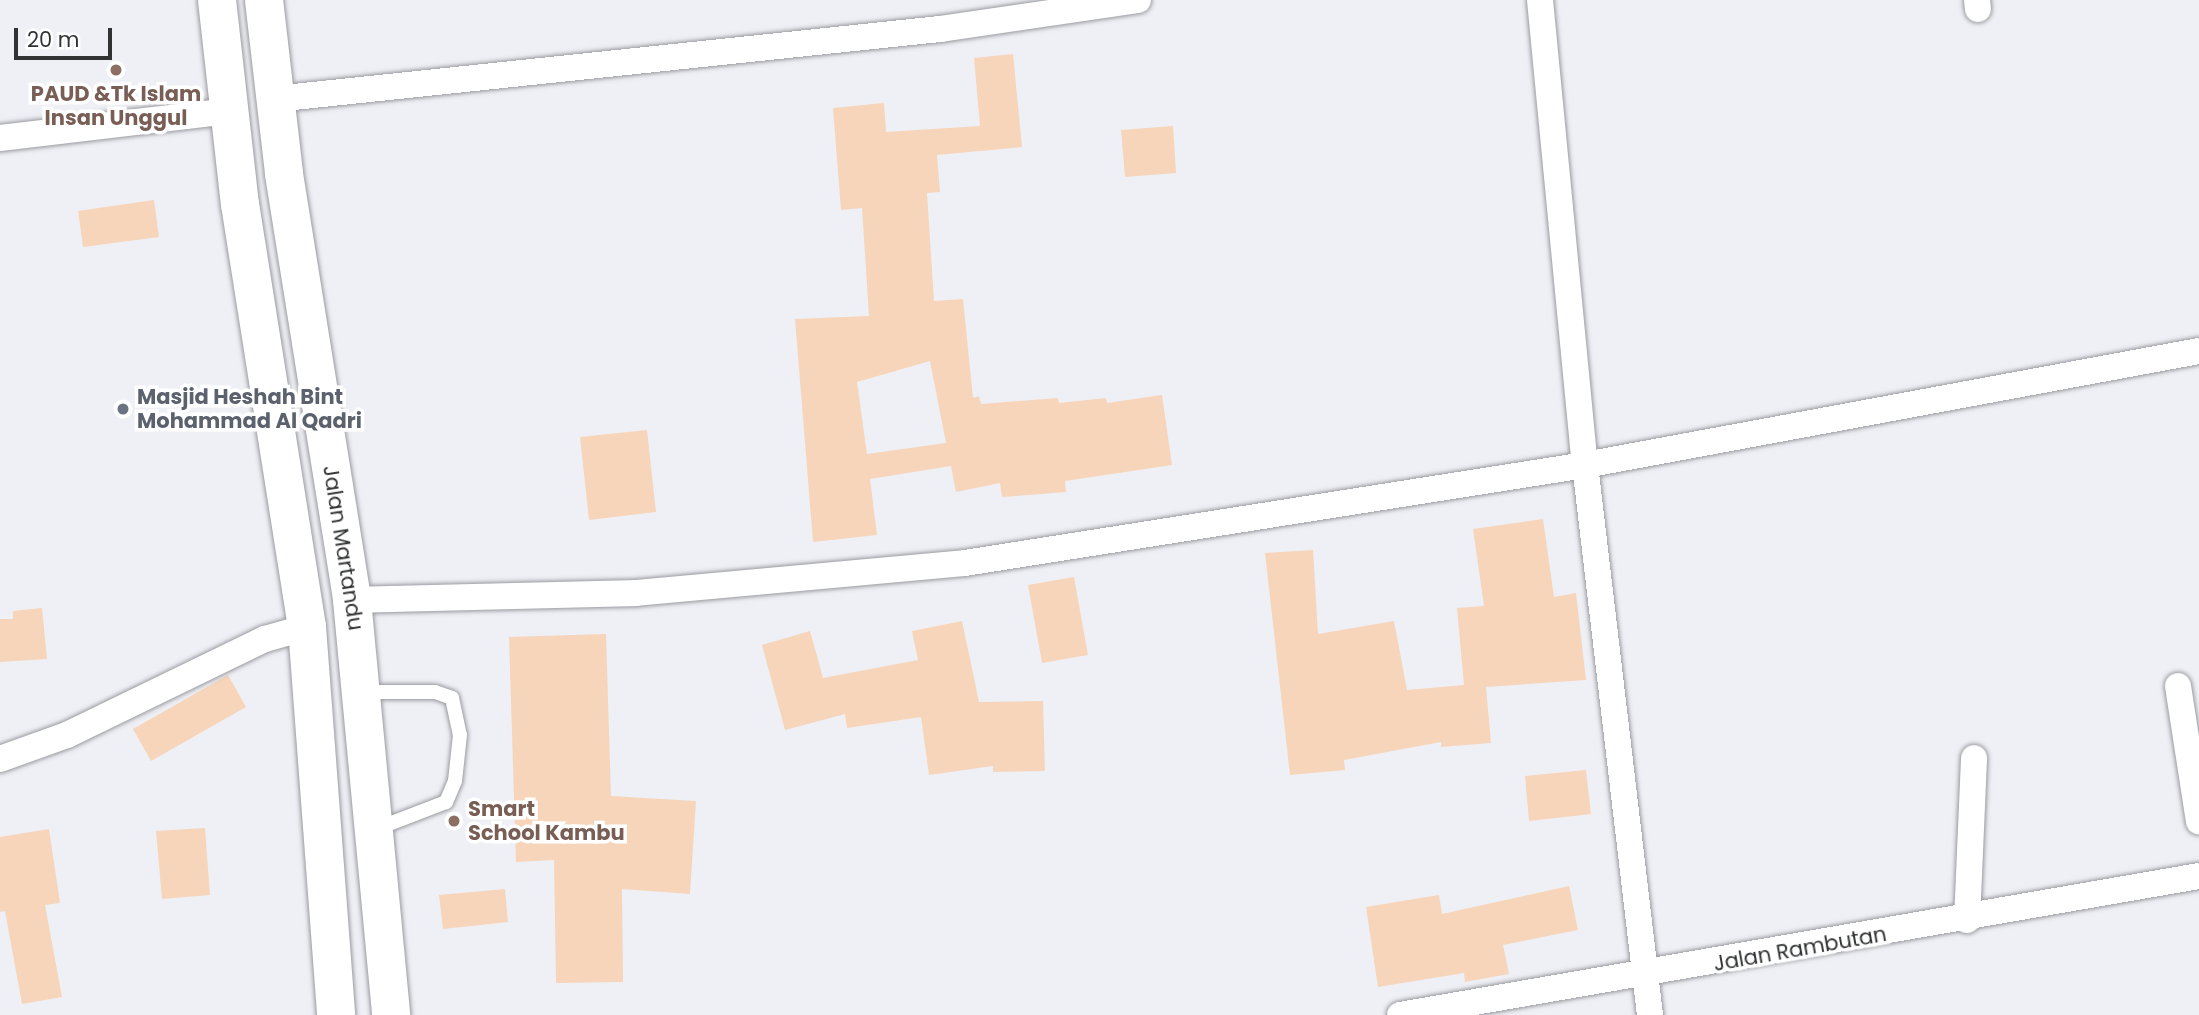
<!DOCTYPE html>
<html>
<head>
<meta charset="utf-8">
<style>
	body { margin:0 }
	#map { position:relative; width:2199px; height:1015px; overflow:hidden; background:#eff0f5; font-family:Poppins,sans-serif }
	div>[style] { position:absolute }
	.building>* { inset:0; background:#f6d5ba }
	.roads { filter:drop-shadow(0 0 2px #9a9ba0) drop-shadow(0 0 2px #9a9ba0) }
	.lane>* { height:14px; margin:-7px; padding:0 7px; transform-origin:7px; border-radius:7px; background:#fff }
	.street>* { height:26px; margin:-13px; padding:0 13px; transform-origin:13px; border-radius:13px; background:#fff }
	.highway>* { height:38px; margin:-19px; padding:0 19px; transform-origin:19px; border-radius:19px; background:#fff }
	.dots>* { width:19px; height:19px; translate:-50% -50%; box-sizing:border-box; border:4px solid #fff; border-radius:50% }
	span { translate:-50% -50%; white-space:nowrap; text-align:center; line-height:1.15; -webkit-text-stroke:7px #fff; paint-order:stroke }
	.education-label { font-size:21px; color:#785e54; font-weight:700 }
	.left { translate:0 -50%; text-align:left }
	.worship-label { font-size:21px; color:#5b616d; font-weight:700 }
	.street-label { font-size:21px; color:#313233 }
	.scale { position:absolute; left:14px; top:28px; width:98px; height:32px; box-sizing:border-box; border:4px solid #313233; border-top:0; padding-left:9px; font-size:21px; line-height:24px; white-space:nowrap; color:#313233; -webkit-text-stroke:5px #fff; paint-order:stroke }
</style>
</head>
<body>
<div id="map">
	<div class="building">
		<i style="clip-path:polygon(evenodd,1013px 54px,1022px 147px,937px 155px,940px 192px,927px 193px,934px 301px,963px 299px,973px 398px,979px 396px,981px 404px,1058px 398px,1059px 403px,1106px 398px,1107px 403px,1162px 395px,1172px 465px,1065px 481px,1066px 492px,1002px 497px,1000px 483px,956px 492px,951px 466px,870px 479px,877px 535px,813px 542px,795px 319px,869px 316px,862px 208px,841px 210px,833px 108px,884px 103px,886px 132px,980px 126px,974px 58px,1013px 54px,930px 361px,946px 443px,867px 454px,857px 382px,930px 361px)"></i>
		<i style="clip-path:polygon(1173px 126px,1176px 173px,1125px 177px,1121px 130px)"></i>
		<i style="clip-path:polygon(154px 200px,159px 237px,83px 247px,78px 211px)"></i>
		<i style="clip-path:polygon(647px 430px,656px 512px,589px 520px,580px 437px)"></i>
		<i style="clip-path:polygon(1543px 519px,1554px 597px,1576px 593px,1586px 680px,1486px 687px,1491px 743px,1441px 747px,1441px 742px,1344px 760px,1345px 770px,1290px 775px,1265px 553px,1313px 550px,1318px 634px,1394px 621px,1407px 690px,1464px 685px,1457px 608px,1484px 606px,1473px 529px)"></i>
		<i style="clip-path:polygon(1074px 577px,1088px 655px,1042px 663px,1028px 585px)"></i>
		<i style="clip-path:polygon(42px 608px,47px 659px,0 662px,0 619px,13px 619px,13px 611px)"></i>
		<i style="clip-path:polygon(962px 621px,979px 702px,1043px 701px,1045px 771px,993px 772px,993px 766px,929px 775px,921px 717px,847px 728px,845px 714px,785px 730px,762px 645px,810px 631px,823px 678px,918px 660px,912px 631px)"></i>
		<i style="clip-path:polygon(606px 634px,611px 796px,696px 801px,690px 894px,622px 889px,623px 982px,556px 983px,554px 860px,516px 862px,509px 637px)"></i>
		<i style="clip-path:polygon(228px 675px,246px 707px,151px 761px,133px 729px)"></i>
		<i style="clip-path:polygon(1586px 770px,1591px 814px,1529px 821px,1525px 776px)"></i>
		<i style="clip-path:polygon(205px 828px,210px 895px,162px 899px,156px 831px)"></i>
		<i style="clip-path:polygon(49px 829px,60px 903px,45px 905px,62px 997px,22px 1004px,5px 911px,0 912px,0 837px)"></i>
		<i style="clip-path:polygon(1569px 886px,1578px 930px,1503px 945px,1509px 974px,1465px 982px,1464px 973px,1378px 987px,1366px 907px,1439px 895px,1442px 914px)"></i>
		<i style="clip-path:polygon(505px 889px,508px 922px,443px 929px,439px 895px)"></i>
	</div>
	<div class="roads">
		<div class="lane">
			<i style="left:363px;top:692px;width:72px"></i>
			<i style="left:435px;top:692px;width:18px;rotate:19deg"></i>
			<i style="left:452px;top:698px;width:38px;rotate:78deg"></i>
			<i style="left:460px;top:735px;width:46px;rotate:96.2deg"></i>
			<i style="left:455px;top:781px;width:23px;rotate:113deg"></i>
			<i style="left:446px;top:802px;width:75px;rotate:158.9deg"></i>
		</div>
		<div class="street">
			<i style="left:1540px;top:0;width:467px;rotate:84.5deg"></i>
			<i style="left:1585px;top:465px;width:554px;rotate:83.26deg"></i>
			<i style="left:1977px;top:0;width:9px;rotate:84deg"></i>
			<i style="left:275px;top:99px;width:669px;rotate:-6.01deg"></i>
			<i style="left:940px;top:29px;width:200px;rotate:-8.3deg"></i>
			<i style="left:0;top:138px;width:232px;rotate:-6.7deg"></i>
			<i style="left:352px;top:600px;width:284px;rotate:-1.4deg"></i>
			<i style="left:636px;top:593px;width:330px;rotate:-5.2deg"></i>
			<i style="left:965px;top:563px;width:628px;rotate:-8.98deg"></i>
			<i style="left:1585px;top:465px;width:624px;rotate:-10.52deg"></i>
			<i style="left:2178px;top:686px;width:137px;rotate:81.2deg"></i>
			<i style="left:0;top:759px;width:71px;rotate:-19.7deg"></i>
			<i style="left:67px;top:735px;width:220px;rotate:-25.9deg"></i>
			<i style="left:265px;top:639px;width:44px;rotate:-15.9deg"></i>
			<i style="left:1967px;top:920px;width:162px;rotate:-87.5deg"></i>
			<i style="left:1400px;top:1015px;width:811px;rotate:-9.87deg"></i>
		</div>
		<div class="highway">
			<i style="left:217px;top:0;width:205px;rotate:83.6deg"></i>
			<i style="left:240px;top:204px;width:428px;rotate:81deg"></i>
			<i style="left:307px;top:627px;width:389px;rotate:85.7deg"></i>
			<i style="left:264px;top:0;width:175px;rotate:83.4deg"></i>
			<i style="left:284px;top:174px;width:431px;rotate:80.9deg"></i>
			<i style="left:352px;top:600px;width:417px;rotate:84.6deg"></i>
		</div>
	</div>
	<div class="dots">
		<i style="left:116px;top:70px;background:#8d6e63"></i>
		<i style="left:123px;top:409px;background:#6b7280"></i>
		<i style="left:454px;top:821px;background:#8d6e63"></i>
	</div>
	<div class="education-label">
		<span style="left:116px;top:106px">PAUD &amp;Tk Islam<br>Insan Unggul</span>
		<span class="left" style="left:468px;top:821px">Smart<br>School Kambu</span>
	</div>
	<div class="worship-label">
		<span class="left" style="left:137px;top:409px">Masjid Heshah Bint<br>Mohammad Al Qadri</span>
	</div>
	<div class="street-label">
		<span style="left:343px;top:548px;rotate:81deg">Jalan Martandu</span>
		<span style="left:1800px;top:949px;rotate:-10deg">Jalan Rambutan</span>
	</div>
	<div class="scale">20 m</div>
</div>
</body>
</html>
